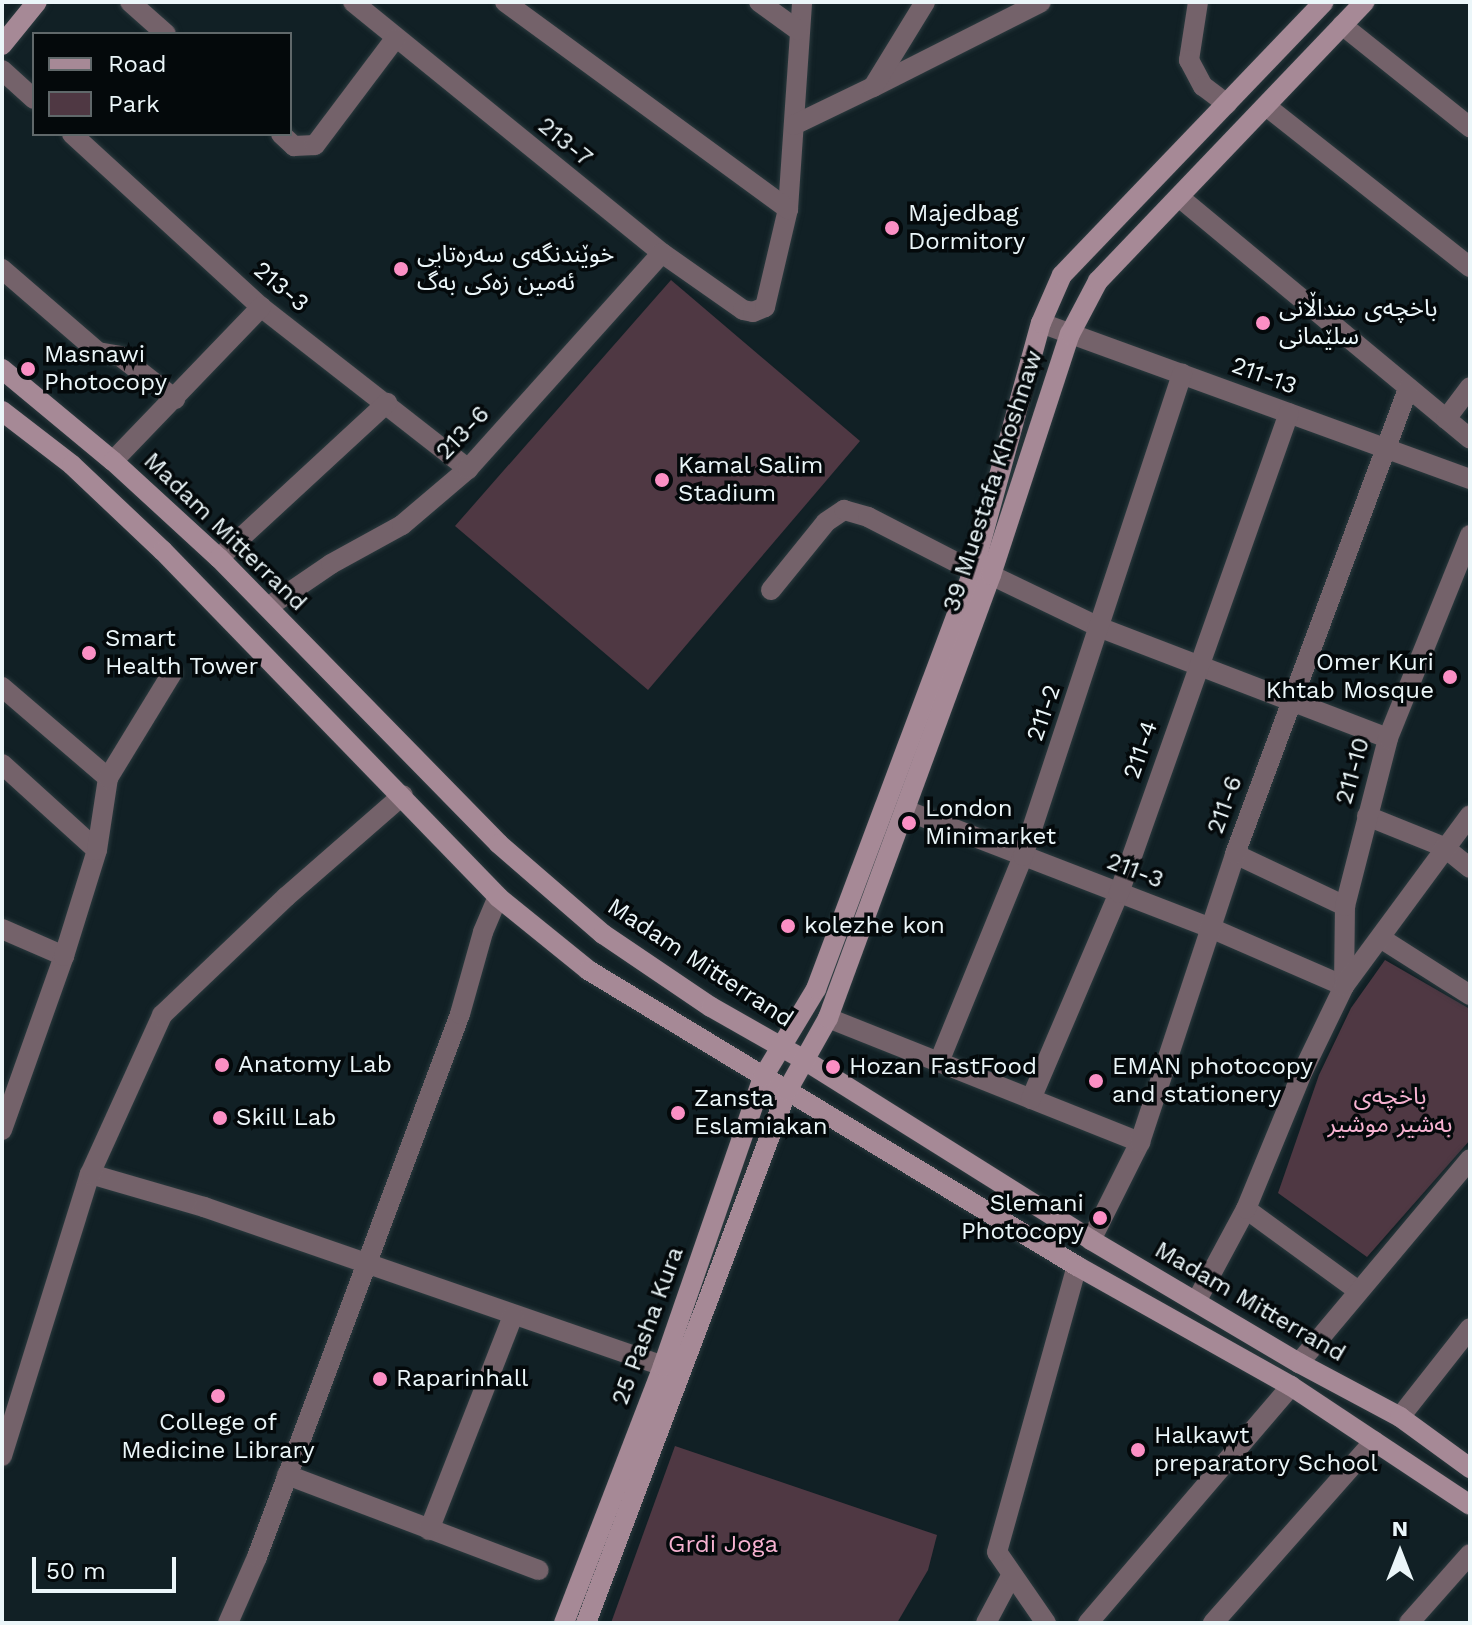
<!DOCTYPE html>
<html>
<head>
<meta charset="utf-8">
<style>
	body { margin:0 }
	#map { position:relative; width:1472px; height:1625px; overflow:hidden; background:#112025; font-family:"Work Sans","Noto Sans Arabic",sans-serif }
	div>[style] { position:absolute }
	.green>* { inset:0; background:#4f3843 }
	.roads { filter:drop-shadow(0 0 2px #2b3a3e) drop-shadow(0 0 2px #2b3a3e) }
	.street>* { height:20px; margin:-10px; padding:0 10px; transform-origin:10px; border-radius:10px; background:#74626a }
	.secondary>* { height:20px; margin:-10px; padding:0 10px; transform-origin:10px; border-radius:10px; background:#a68996 }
	.dots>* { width:22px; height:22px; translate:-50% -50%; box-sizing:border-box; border:4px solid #04090b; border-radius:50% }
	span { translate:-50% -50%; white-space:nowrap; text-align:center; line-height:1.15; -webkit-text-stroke:7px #04090b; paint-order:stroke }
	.street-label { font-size:24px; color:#ebf6f9 }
	.poi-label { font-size:24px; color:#ebf6f9 }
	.left { translate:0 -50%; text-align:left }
	.right { translate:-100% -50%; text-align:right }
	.park-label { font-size:24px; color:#f6b2d1 }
	.frame { position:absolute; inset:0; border:4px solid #ebf6f9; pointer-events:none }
	.legend { position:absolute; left:32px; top:32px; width:260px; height:104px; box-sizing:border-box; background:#04090b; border:2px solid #60686a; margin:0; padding:10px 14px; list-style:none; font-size:24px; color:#ebf6f9 }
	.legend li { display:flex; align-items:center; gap:16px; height:40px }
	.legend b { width:40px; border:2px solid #60686a }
	.north { position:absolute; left:1360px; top:1513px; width:80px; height:80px; -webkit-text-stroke:6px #04090b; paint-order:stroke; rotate:0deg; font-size:22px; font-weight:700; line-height:32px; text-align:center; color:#ebf6f9 }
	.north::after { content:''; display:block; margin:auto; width:28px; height:36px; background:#ebf6f9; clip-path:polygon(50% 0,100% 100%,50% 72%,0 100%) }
	.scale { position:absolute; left:32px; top:1557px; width:144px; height:36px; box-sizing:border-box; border:4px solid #ebf6f9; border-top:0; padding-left:10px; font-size:24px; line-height:28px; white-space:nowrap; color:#ebf6f9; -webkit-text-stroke:6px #04090b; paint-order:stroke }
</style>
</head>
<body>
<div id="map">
	<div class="green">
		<i style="clip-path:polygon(671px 280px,860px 441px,648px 690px,455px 526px)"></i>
		<i style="clip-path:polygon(1385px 960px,1470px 1009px,1470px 1140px,1367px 1257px,1278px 1193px,1319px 1075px,1351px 1008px)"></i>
		<i style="clip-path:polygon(675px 1446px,937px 1535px,928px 1570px,897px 1623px,611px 1623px)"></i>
	</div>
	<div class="roads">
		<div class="street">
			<i style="left:130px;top:2px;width:48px;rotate:41.6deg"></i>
			<i style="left:353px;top:2px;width:398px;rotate:39.1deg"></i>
			<i style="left:662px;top:253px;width:99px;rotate:35.1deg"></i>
			<i style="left:743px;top:310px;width:10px;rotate:11deg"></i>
			<i style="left:753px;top:312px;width:13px;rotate:-23deg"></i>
			<i style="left:765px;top:307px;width:101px;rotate:-76.8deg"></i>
			<i style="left:788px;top:209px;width:207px;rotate:-86.1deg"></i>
			<i style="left:505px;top:2px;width:351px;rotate:36.2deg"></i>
			<i style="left:759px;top:2px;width:48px;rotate:35.7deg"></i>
			<i style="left:1198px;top:2px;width:59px;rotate:98.8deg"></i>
			<i style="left:1189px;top:60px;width:30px;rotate:62deg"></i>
			<i style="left:1203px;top:86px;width:30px;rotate:37deg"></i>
			<i style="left:1342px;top:25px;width:164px;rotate:38.6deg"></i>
			<i style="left:2px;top:70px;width:43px;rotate:42.2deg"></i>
			<i style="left:873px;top:87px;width:188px;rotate:-26.8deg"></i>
			<i style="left:1266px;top:106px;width:260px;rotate:38.3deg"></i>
			<i style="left:794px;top:125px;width:88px;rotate:-25.7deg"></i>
			<i style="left:873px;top:87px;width:100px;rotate:-58.5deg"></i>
			<i style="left:72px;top:134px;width:256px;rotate:42.5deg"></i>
			<i style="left:261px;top:307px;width:263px;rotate:38deg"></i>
			<i style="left:281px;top:134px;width:18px;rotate:43deg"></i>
			<i style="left:294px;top:146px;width:21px;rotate:-3deg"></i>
			<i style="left:315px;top:145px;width:133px;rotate:-53deg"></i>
			<i style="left:1179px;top:197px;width:378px;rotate:39.7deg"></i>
			<i style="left:2px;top:269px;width:127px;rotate:40.8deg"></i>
			<i style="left:98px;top:352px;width:22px;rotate:10deg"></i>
			<i style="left:120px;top:356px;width:70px;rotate:38deg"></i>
			<i style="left:1041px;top:323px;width:456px;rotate:20deg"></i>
			<i style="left:1446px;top:419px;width:40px;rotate:-53deg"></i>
			<i style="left:113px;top:461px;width:214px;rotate:-46.1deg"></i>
			<i style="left:219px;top:558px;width:229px;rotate:-42.7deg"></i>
			<i style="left:991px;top:575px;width:122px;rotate:25.7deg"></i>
			<i style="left:1101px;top:628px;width:307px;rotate:21deg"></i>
			<i style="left:771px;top:590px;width:87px;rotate:-51deg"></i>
			<i style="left:826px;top:522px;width:22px;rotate:-34deg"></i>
			<i style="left:844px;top:510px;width:25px;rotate:16deg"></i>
			<i style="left:868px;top:517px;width:118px;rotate:27.2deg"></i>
			<i style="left:268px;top:607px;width:76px;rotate:-34.3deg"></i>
			<i style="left:331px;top:564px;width:81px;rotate:-28.8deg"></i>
			<i style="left:402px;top:525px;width:87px;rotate:-40.3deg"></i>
			<i style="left:468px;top:469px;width:290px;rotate:-48.1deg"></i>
			<i style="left:2px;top:687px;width:140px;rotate:40.6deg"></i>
			<i style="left:2px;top:764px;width:128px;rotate:42.2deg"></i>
			<i style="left:905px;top:810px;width:330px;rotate:21.1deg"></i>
			<i style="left:1213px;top:929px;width:143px;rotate:23.5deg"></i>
			<i style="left:1367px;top:816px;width:83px;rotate:21.9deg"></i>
			<i style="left:1444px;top:847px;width:33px;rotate:39deg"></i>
			<i style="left:1235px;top:854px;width:122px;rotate:25.3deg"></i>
			<i style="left:2px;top:929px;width:68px;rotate:23.5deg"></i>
			<i style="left:1382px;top:939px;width:104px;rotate:32.5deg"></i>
			<i style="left:1344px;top:986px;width:80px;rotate:-89.3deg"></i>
			<i style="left:1345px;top:906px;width:173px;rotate:-75.6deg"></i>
			<i style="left:1388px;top:738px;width:219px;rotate:-68deg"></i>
			<i style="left:828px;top:1018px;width:336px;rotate:21.7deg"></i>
			<i style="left:939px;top:1062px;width:222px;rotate:-67.8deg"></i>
			<i style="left:1023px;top:856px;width:508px;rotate:-71.74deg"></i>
			<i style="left:1031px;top:1099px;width:224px;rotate:-66.9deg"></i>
			<i style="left:1119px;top:893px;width:509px;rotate:-70.5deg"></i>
			<i style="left:2px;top:1130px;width:185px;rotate:-70.4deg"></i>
			<i style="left:64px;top:956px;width:111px;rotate:-72.7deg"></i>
			<i style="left:97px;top:850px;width:73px;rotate:-81.3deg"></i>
			<i style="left:108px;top:778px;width:123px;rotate:-58.6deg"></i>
			<i style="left:90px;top:1174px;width:119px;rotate:16.1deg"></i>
			<i style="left:204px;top:1207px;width:486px;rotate:19.1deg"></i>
			<i style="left:1246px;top:1209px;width:137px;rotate:36.1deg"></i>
			<i style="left:1091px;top:1240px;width:110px;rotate:-63.4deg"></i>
			<i style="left:1140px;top:1142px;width:303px;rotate:-71.7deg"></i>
			<i style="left:1235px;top:854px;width:497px;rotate:-69.6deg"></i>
			<i style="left:1197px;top:1300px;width:103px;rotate:-61.7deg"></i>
			<i style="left:1246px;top:1209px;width:149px;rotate:-67.6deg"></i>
			<i style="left:1303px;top:1071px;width:94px;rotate:-64.2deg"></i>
			<i style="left:1344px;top:986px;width:212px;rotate:-53.6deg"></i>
			<i style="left:1299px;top:1363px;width:266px;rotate:-50deg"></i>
			<i style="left:1400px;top:1417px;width:113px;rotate:-51.8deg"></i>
			<i style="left:2px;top:1456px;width:295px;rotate:-72.7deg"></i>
			<i style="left:90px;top:1174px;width:175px;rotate:-65.6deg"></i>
			<i style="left:162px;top:1015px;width:171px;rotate:-43.6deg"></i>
			<i style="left:286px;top:897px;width:155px;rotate:-41.1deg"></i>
			<i style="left:287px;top:1475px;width:269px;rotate:20.7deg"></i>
			<i style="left:429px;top:1530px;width:230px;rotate:-68.6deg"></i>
			<i style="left:228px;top:1623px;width:72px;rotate:-66.3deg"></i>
			<i style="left:257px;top:1557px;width:580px;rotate:-69.5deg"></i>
			<i style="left:460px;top:1014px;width:85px;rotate:-74.3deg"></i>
			<i style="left:483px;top:932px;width:38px;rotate:-67deg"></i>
			<i style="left:986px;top:1623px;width:53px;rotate:-62deg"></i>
			<i style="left:1046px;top:1623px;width:86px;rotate:-124.6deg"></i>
			<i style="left:997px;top:1552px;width:297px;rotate:-74.4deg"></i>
			<i style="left:1088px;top:1623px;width:312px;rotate:-49.4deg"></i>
			<i style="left:1213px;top:1623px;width:243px;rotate:-48.5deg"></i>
			<i style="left:1409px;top:1623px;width:92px;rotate:-48.5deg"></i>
		</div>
		<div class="secondary">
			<i style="left:2px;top:45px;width:55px;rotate:-50.9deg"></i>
			<i style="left:2px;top:369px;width:144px;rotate:39.7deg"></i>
			<i style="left:113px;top:461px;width:144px;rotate:42.5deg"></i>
			<i style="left:219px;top:558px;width:400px;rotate:45.6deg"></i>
			<i style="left:499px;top:844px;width:138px;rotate:40.9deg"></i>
			<i style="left:603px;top:934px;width:130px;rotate:34.1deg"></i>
			<i style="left:711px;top:1007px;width:109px;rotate:29.6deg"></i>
			<i style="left:806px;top:1061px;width:337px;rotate:32.1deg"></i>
			<i style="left:1091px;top:1240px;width:242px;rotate:30.6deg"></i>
			<i style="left:1299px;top:1363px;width:115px;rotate:28.1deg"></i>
			<i style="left:1400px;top:1417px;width:87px;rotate:36.1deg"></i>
			<i style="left:2px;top:411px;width:88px;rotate:37.6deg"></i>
			<i style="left:72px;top:465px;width:125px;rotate:43.4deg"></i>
			<i style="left:163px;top:551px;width:482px;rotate:45.9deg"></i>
			<i style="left:498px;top:897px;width:116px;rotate:39deg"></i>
			<i style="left:588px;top:970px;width:572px;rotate:31.19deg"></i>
			<i style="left:1077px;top:1266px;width:245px;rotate:29.3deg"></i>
			<i style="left:1291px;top:1386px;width:215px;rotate:33.6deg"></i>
			<i style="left:564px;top:1623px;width:275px;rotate:-68.9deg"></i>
			<i style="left:663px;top:1366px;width:306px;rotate:-70.9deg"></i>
			<i style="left:763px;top:1077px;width:103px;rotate:-58.9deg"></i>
			<i style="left:816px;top:989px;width:447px;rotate:-69.4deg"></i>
			<i style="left:973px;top:571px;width:257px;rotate:-74.7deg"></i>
			<i style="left:1041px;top:323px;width:52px;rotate:-66.4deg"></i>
			<i style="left:1062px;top:275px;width:378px;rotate:-46.2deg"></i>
			<i style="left:586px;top:1623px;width:569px;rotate:-69.3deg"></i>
			<i style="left:787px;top:1091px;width:84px;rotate:-60.7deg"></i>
			<i style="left:828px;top:1018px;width:472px;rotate:-69.8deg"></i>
			<i style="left:991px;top:575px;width:254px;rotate:-71.9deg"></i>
			<i style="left:1070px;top:334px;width:60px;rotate:-62.2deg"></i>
			<i style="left:1098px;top:281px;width:386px;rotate:-46.3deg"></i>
		</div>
	</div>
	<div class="dots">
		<i style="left:892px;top:228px;background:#fb8fc4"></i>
		<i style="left:401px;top:269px;background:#fb8fc4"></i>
		<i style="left:1263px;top:323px;background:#fb8fc4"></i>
		<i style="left:28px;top:369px;background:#fb8fc4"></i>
		<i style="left:662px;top:480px;background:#fb8fc4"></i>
		<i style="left:89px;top:653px;background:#fb8fc4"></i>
		<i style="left:1450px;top:677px;background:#fb8fc4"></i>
		<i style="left:909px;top:823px;background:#fb8fc4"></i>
		<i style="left:788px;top:926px;background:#fb8fc4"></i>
		<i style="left:222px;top:1065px;background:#fb8fc4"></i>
		<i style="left:833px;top:1067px;background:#fb8fc4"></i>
		<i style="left:1096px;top:1081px;background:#fb8fc4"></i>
		<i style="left:678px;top:1113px;background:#fb8fc4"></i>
		<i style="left:220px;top:1118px;background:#fb8fc4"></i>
		<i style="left:1100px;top:1218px;background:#fb8fc4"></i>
		<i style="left:380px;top:1379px;background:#fb8fc4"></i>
		<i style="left:218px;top:1396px;background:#fb8fc4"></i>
		<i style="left:1138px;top:1450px;background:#fb8fc4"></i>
	</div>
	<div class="street-label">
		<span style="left:565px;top:142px;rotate:39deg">213-7</span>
		<span style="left:281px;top:287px;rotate:40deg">213-3</span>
		<span style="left:1264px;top:376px;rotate:20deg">211-13</span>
		<span style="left:463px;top:433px;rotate:-46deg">213-6</span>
		<span style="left:993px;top:481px;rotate:-72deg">39 Muestafa Khoshnaw</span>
		<span style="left:225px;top:532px;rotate:44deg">Madam Mitterrand</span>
		<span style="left:1044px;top:713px;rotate:-71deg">211-2</span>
		<span style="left:1141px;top:750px;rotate:-71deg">211-4</span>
		<span style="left:1353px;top:771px;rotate:-74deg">211-10</span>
		<span style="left:1225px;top:805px;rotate:-70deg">211-6</span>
		<span style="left:1135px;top:871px;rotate:21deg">211-3</span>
		<span style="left:700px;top:963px;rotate:33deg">Madam Mitterrand</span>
		<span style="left:1250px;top:1302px;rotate:30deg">Madam Mitterrand</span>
		<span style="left:648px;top:1326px;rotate:-70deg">25 Pasha Kura</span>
	</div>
	<div class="poi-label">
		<span class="left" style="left:908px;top:228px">Majedbag<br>Dormitory</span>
		<span class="left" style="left:417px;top:269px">خوێندنگەی سەرەتایی<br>ئەمین زەکی بەگ</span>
		<span class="left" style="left:1279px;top:323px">باخچەی منداڵانی<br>سلێمانی</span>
		<span class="left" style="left:44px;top:369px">Masnawi<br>Photocopy</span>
		<span class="left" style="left:678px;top:480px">Kamal Salim<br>Stadium</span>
		<span class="left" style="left:105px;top:653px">Smart<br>Health Tower</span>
		<span class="right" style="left:1434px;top:677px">Omer Kuri<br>Khtab Mosque</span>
		<span class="left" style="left:925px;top:823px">London<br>Minimarket</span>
		<span class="left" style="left:804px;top:926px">kolezhe kon</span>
		<span class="left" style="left:238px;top:1065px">Anatomy Lab</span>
		<span class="left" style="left:849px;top:1067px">Hozan FastFood</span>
		<span class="left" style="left:1112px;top:1081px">EMAN photocopy<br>and stationery</span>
		<span class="left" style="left:694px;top:1113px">Zansta<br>Eslamiakan</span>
		<span class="left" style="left:236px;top:1118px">Skill Lab</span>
		<span class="right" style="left:1084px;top:1218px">Slemani<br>Photocopy</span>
		<span class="left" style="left:396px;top:1379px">Raparinhall</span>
		<span style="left:218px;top:1437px">College of<br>Medicine Library</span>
		<span class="left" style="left:1154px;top:1450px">Halkawt<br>preparatory School</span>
	</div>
	<div class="park-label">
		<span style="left:1390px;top:1111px">باخچەی<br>بەشیر موشیر</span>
		<span style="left:723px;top:1545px">Grdi Joga</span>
	</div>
	<div class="frame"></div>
	<ul class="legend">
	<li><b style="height:10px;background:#a68996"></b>Road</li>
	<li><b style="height:22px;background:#4f3843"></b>Park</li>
	</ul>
	<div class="north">N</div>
	<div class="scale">50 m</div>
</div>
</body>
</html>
